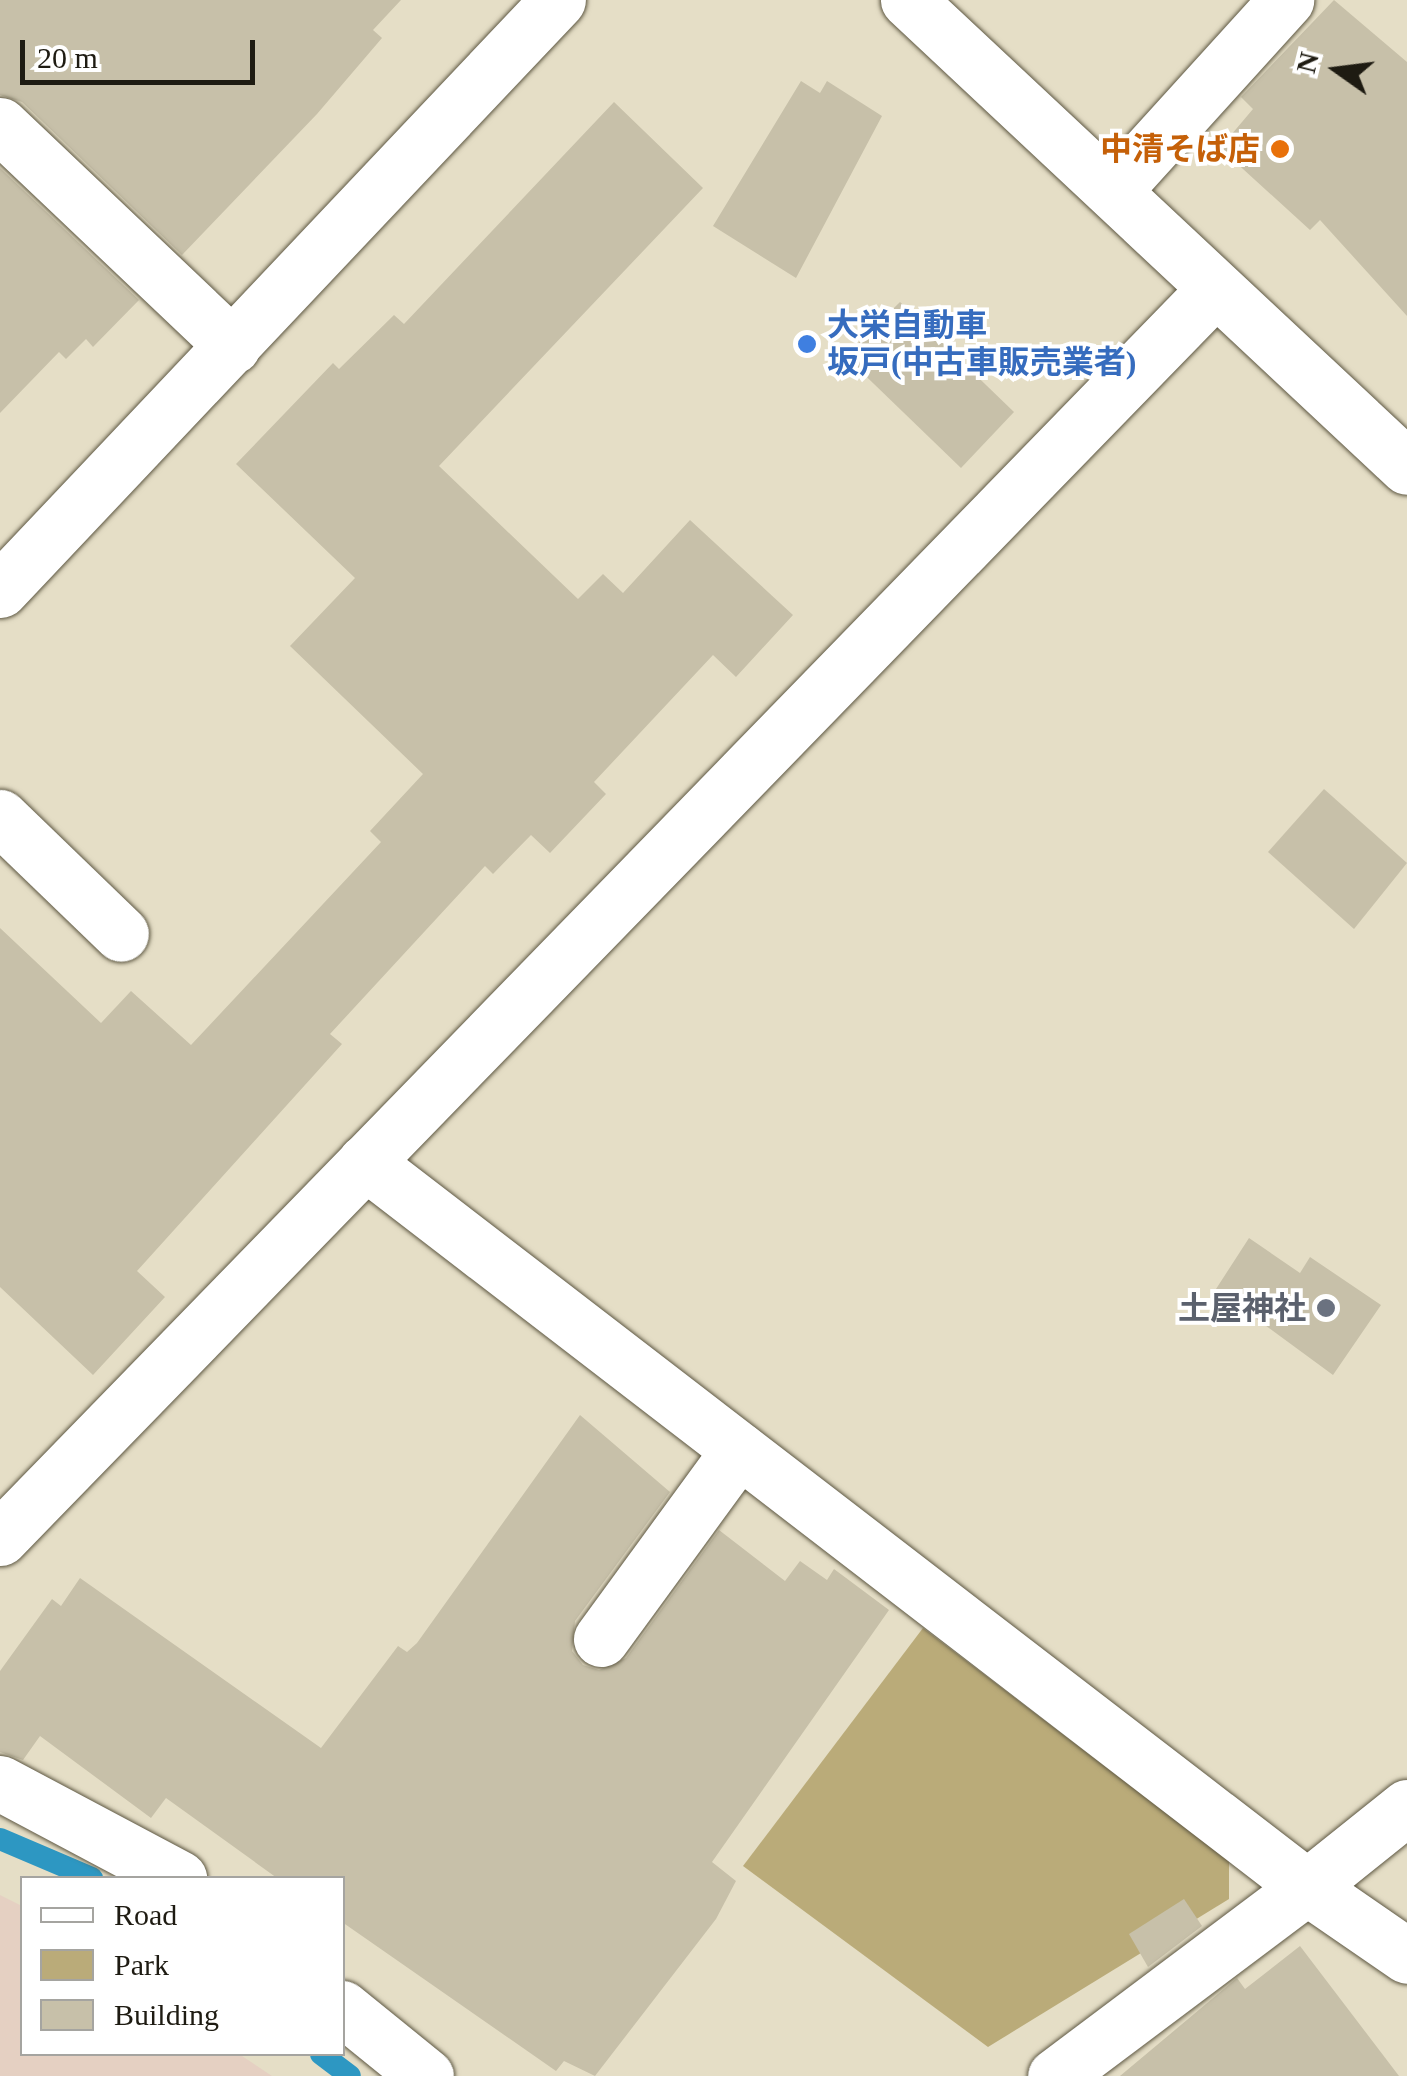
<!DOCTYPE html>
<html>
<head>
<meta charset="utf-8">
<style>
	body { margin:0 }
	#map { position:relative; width:1407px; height:2076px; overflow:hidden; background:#e5dec6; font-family:"Times New Roman","Noto Sans JP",serif }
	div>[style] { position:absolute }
	.education>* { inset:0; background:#e5d0c2 }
	.green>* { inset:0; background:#baab79 }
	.stream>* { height:22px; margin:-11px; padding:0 11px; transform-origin:11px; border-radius:11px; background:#2d97c2 }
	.building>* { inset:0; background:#c7c0a9 }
	.roads { filter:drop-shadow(0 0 2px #5d5742) drop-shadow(0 0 2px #5d5742) }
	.minor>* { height:55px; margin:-27.5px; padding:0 27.5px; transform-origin:27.5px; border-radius:27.5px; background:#fff }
	.dots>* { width:28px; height:28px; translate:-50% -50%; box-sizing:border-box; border:5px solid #fff; border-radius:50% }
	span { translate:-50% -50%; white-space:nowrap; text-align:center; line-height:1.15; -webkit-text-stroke:8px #fff; paint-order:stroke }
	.food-label { font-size:32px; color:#c56008; font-weight:700 }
	.right { translate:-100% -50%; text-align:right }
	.shop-label { font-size:32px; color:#366cbe; font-weight:700 }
	.left { translate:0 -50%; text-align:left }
	.worship-label { font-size:32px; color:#5b616d; font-weight:700 }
	.legend { position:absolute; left:20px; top:1876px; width:325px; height:180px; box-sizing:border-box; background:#fff; border:2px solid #a5a4a0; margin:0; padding:12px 18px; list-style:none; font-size:30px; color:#1e1b12 }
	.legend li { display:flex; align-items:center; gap:20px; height:50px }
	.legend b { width:50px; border:2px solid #a5a4a0 }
	.north { position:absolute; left:1287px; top:20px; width:100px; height:100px; -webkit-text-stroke:8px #fff; paint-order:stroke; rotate:284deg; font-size:28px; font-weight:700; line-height:40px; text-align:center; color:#1e1b12 }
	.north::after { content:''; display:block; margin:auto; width:35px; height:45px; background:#1e1b12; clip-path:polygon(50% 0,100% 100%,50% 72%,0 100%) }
	.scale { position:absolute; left:20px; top:40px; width:235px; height:45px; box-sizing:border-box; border:5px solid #1e1b12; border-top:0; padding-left:12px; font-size:30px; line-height:35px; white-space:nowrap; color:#1e1b12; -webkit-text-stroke:8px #fff; paint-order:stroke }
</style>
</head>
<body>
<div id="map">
	<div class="education">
		<i style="clip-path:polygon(0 1895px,22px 1906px,22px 2054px,239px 2054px,272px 2076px,0 2076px)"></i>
	</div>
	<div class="green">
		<i style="clip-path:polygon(923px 1628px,1229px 1861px,1229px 1899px,988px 2047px,743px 1866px)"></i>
	</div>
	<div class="stream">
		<i style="left:0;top:1839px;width:100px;rotate:23deg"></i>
		<i style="left:321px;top:2054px;width:36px;rotate:37deg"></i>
	</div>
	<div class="building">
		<i style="clip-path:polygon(0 0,401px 0,373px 30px,382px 38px,317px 114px,182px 255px,22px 102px,0 95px)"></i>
		<i style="clip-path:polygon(1334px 0,1407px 62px,1407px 316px,1320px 220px,1310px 230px,1220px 148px,1253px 109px,1241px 97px)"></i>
		<i style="clip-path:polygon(801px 81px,820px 93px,827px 81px,882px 116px,796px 278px,713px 226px)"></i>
		<i style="clip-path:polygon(614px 102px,703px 188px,439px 466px,578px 599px,603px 574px,623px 593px,690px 520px,793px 615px,736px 677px,713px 655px,594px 782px,606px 794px,550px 853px,531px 835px,493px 874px,485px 866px,330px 1034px,342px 1044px,137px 1271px,165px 1297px,93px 1375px,0 1287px,0 928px,101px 1023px,131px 991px,191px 1045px,381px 842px,370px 831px,423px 774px,290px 646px,355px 578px,236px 464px,333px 363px,339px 369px,394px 315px,404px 324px)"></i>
		<i style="clip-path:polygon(0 168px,139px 300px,93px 347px,86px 339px,66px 359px,59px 352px,0 413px)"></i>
		<i style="clip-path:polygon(900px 302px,1014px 412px,961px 468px,845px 356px)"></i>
		<i style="clip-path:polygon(1324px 789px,1407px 863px,1354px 929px,1268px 852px)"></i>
		<i style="clip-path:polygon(1249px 1238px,1300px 1273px,1310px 1257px,1381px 1305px,1333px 1375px,1216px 1289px)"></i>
		<i style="clip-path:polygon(580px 1415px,670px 1492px,575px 1621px,572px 1651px,583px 1665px,599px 1670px,626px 1658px,719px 1530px,785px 1581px,800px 1561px,827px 1580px,834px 1569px,889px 1610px,712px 1862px,736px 1881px,716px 1919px,595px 2076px,564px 2061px,556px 2071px,342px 1922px,342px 1878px,277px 1878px,166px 1798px,151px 1818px,40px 1736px,23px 1760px,0 1752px,0 1671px,52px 1599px,61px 1606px,80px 1578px,321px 1748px,398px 1646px,407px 1652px,417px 1643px)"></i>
		<i style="clip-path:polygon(1184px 1899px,1202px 1926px,1148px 1967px,1129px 1934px)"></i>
		<i style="clip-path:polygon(1300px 1946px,1399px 2076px,1120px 2076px,1237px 1978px,1245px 1989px)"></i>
	</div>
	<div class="roads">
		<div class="minor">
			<i style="left:908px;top:0;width:683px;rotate:43.1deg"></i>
			<i style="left:0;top:125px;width:321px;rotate:43.5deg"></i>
			<i style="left:1113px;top:191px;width:258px;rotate:-47.8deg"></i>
			<i style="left:0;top:590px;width:812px;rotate:-46.6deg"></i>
			<i style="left:0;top:817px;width:168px;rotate:44deg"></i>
			<i style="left:365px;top:1162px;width:1189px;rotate:37.58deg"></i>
			<i style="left:1307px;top:1887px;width:315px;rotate:143.1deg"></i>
			<i style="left:0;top:1538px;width:1738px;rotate:-45.79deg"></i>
			<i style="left:601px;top:1639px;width:234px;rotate:-53.9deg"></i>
			<i style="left:0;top:1783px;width:203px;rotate:28deg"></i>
			<i style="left:1407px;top:1807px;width:128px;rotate:141.3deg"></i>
			<i style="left:1307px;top:1887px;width:121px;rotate:34.6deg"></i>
			<i style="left:342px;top:2008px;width:108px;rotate:39deg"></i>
		</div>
	</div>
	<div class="dots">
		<i style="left:1280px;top:149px;background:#e8710a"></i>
		<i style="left:807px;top:344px;background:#3f7fe0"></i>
		<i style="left:1326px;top:1308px;background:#6b7280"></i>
	</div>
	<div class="food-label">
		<span class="right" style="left:1260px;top:149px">中清そば店</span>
	</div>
	<div class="shop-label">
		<span class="left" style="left:827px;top:344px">大栄自動車<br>坂戸(中古車販売業者)</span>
	</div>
	<div class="worship-label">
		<span class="right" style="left:1306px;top:1308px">土屋神社</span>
	</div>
	<ul class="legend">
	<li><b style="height:12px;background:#fff"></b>Road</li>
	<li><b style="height:28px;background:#baab79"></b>Park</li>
	<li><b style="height:28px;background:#c7c0a9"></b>Building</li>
	</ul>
	<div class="north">N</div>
	<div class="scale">20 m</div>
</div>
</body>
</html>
